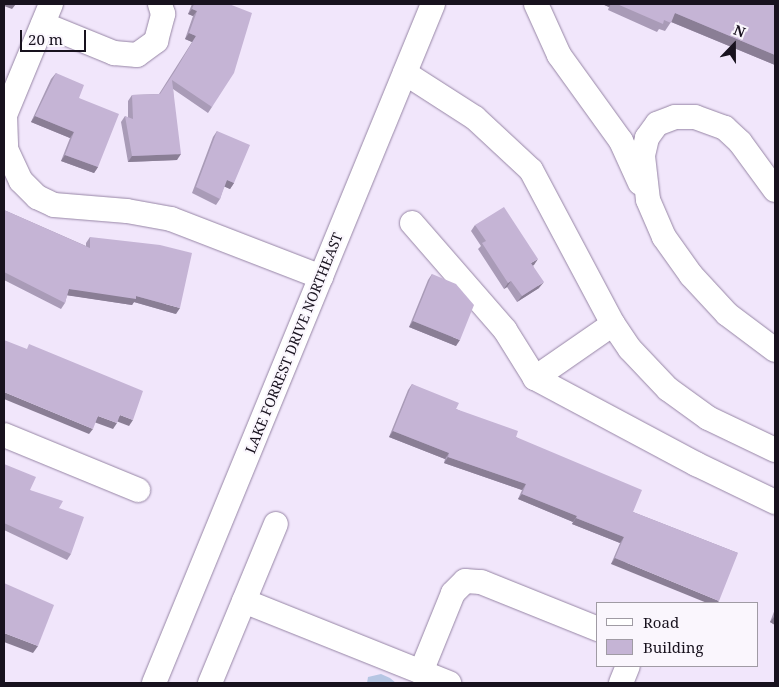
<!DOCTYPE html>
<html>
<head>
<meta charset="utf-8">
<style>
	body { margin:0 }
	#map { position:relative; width:779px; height:687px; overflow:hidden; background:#f1e6fb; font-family:"Noto Serif",serif }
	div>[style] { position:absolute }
	.water>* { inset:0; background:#b6c6e3 }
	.roads { filter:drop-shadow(0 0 1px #9685a5) drop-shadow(0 0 1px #9685a5) }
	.minor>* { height:24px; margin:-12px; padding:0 12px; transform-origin:12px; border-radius:12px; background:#fff }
	.wall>* { inset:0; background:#a99bb7 }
	.shaded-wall>* { inset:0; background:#8a7e95 }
	.building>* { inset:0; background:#c5b4d5 }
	span { translate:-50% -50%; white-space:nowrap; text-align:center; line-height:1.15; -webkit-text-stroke:4px #faf6fd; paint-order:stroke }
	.street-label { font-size:14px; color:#18121e }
	.frame { position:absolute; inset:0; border:5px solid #18121e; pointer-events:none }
	.legend { position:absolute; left:596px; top:602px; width:162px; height:65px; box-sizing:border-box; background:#faf6fd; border:1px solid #a09ba4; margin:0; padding:6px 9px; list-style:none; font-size:15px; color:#18121e }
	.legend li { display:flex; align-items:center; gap:10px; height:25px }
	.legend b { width:25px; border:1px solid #a09ba4 }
	.north { position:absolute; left:709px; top:20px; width:50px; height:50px; -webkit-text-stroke:4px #faf6fd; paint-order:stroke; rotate:22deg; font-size:14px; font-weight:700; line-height:20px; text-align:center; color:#18121e }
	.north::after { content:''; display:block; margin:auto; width:18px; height:22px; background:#18121e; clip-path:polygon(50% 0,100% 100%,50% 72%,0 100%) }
	.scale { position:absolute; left:20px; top:30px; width:66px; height:22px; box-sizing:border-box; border:2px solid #18121e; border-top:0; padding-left:6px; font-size:15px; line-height:18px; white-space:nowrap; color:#18121e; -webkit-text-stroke:4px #faf6fd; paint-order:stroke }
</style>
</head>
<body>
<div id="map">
	<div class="water">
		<i style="clip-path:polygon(381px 674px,390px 678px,396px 683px,367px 683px,368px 677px)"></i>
	</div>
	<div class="roads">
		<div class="minor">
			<i style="left:51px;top:4px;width:120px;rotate:112.5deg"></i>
			<i style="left:5px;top:115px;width:34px;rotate:88deg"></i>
			<i style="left:6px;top:149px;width:35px;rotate:65deg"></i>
			<i style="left:21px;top:181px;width:23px;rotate:45deg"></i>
			<i style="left:37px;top:197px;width:19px;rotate:25deg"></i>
			<i style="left:54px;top:205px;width:73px;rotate:4.7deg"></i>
			<i style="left:127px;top:211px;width:45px;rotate:10.3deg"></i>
			<i style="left:171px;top:219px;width:161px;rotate:21.1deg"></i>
			<i style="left:536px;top:4px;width:56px;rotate:65.7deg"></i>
			<i style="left:559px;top:55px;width:106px;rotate:54.2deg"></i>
			<i style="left:621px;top:141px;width:46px;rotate:65.7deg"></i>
			<i style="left:43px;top:24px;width:77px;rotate:22.2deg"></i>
			<i style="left:114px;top:53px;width:23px;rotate:5deg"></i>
			<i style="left:137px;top:55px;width:24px;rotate:-36deg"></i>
			<i style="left:156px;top:41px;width:28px;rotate:-75deg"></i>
			<i style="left:163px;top:14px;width:10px;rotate:-107deg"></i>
			<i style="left:405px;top:73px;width:83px;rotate:32.7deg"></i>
			<i style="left:475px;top:118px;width:76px;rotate:42.9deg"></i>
			<i style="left:531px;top:170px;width:174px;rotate:62deg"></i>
			<i style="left:613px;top:324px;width:30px;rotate:56deg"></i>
			<i style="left:630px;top:349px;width:55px;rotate:46.5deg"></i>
			<i style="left:668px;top:389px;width:49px;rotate:35.9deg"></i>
			<i style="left:708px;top:418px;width:74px;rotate:25.5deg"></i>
			<i style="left:775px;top:190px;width:59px;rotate:-126.1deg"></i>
			<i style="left:740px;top:142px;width:21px;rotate:-137deg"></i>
			<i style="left:725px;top:128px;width:32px;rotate:-160deg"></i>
			<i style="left:695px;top:117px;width:20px;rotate:180deg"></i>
			<i style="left:675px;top:117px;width:19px;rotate:159deg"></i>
			<i style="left:657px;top:124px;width:17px;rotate:126deg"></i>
			<i style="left:647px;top:138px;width:18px;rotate:103deg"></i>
			<i style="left:643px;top:156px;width:44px;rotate:83.5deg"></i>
			<i style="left:648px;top:200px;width:40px;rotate:66.6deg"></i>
			<i style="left:664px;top:237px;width:47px;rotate:54.6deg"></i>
			<i style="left:691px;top:275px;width:53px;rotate:47.3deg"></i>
			<i style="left:727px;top:314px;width:60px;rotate:36.9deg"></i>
			<i style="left:412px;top:223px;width:142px;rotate:49deg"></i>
			<i style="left:505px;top:330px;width:57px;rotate:58deg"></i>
			<i style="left:613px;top:324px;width:95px;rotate:145.3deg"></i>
			<i style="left:535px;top:378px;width:183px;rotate:28.1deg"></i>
			<i style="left:696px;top:464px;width:88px;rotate:25.7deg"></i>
			<i style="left:4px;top:435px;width:145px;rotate:22.3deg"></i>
			<i style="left:244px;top:601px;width:221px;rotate:21.8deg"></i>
			<i style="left:421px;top:672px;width:85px;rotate:-67.9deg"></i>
			<i style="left:453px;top:593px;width:17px;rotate:-45deg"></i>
			<i style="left:465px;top:581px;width:16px;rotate:4deg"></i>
			<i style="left:481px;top:582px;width:126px;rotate:21.9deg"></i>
			<i style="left:154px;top:683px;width:734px;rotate:-67.66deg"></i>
			<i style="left:210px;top:683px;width:172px;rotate:-67.5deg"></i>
			<i style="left:621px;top:683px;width:18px;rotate:-68deg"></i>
		</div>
	</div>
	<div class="wall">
		<i style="clip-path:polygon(192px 4px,229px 4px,212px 107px,208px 113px,173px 89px,177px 160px,128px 162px,121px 122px,125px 116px,128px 118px,128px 101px,132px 95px,159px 94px,192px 42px,185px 39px,193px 16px,188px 14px)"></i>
		<i style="clip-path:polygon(602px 4px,775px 4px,775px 65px,671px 22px,665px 31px,659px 29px,657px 32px,608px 10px,609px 7px)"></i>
		<i style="clip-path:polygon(56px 73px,79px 98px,98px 167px,94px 173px,61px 161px,70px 138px,31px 122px,51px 79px)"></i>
		<i style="clip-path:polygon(217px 131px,234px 183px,230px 189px,224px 186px,220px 199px,216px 205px,192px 193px,213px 137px)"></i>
		<i style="clip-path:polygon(4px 210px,86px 246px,86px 243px,90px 237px,176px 314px,134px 302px,132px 305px,67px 295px,65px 303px,61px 309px,4px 280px)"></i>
		<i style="clip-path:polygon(475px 225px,534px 265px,533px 265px,539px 288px,517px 302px,507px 287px,504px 289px,478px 249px,481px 246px,471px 231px)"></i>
		<i style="clip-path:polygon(432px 274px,456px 346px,409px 327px,428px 280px)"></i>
		<i style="clip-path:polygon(412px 384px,456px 409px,516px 437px,633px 512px,738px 553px,611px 564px,620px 543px,572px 524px,573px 522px,518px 499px,522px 490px,444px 463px,445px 459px,389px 437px,408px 390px)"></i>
		<i style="clip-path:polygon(4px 464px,30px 490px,71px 554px,67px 560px,4px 530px)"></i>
		<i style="clip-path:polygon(775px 609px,775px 625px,770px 622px)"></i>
	</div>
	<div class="shaded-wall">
		<i style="clip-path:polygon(4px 4px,16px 4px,12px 9px,4px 6px)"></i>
		<i style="clip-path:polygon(602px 4px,611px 4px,609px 7px)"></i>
		<i style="clip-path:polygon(192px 9px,197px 11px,193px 16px,188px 14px)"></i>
		<i style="clip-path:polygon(675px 13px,775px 55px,775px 65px,669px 21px)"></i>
		<i style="clip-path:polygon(189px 33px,196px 36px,192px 42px,185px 39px)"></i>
		<i style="clip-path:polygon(35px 116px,74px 132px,70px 138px,31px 122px)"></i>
		<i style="clip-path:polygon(181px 154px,177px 160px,128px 162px,132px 156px)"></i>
		<i style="clip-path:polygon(65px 155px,98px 167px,94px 173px,61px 161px)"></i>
		<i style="clip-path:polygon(227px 180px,234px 183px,230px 189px,223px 186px)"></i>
		<i style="clip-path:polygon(538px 259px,534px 265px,527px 269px,531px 263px)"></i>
		<i style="clip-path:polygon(511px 281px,507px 287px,504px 289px,508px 283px)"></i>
		<i style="clip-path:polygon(544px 282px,539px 288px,517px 302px,522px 296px)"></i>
		<i style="clip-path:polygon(69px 289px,136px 296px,180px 308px,176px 314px,134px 302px,132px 305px,65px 295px)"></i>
		<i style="clip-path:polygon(413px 321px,460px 340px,456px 346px,409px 327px)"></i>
		<i style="clip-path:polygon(4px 392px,93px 429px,89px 434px,4px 399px)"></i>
		<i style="clip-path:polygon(120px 415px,133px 420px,129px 426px,116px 421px)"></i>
		<i style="clip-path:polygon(98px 416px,117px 423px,113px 429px,94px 422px)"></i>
		<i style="clip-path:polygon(393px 431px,449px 453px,445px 459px,389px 437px)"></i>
		<i style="clip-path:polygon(448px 457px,526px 484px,522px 490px,444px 463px)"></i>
		<i style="clip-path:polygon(522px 494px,577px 516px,573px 522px,518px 499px)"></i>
		<i style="clip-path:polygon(576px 518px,624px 537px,620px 543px,572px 524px)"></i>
		<i style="clip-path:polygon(615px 558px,719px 601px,717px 603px,707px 603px,611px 564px)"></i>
		<i style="clip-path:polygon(774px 617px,775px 617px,775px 625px,770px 622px)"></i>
		<i style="clip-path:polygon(4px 633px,38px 646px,33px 653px,4px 642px)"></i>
	</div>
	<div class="building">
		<i style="clip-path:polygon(194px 4px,229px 4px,252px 13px,234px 73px,212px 107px,172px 80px,181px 154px,132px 156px,125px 116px,133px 119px,132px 95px,160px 94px,175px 71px,196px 36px,189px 33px,197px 11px,192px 9px)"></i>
		<i style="clip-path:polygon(617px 4px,775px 4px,775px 55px,675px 13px,671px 23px,664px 20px,663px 24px)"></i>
		<i style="clip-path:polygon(56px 73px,84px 85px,79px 98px,119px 114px,98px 167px,65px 155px,74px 132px,35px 116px)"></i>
		<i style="clip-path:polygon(217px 131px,250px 145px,234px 183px,227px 180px,220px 199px,196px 187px)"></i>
		<i style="clip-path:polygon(504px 207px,538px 259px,531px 263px,544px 282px,522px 296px,511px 281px,508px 283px,482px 243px,486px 241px,475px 225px)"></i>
		<i style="clip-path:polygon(4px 210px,90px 248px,90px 237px,160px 245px,192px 253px,180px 308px,136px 296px,136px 299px,69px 289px,65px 303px,4px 272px)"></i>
		<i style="clip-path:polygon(432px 274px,456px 284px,474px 305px,460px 340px,413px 321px)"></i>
		<i style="clip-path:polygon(4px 340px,27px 349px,29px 344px,143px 391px,133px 420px,120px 415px,117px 423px,98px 416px,93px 429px,4px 392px)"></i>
		<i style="clip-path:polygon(412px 384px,459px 403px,456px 409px,518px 431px,516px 437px,642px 490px,633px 512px,738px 553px,719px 601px,615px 558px,624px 537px,576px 518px,577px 516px,522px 494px,526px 484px,448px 457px,449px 453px,393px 431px)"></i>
		<i style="clip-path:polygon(4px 464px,36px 477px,30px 490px,63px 501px,59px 508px,84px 517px,71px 554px,4px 523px)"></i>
		<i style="clip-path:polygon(4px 583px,54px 605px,38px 646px,4px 633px)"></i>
	</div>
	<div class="street-label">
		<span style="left:294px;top:343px;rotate:-68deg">LAKE FORREST DRIVE NORTHEAST</span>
	</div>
	<div class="frame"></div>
	<ul class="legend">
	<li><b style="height:6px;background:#fff"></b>Road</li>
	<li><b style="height:14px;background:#c5b4d5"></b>Building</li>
	</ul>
	<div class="north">N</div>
	<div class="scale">20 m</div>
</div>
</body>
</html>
